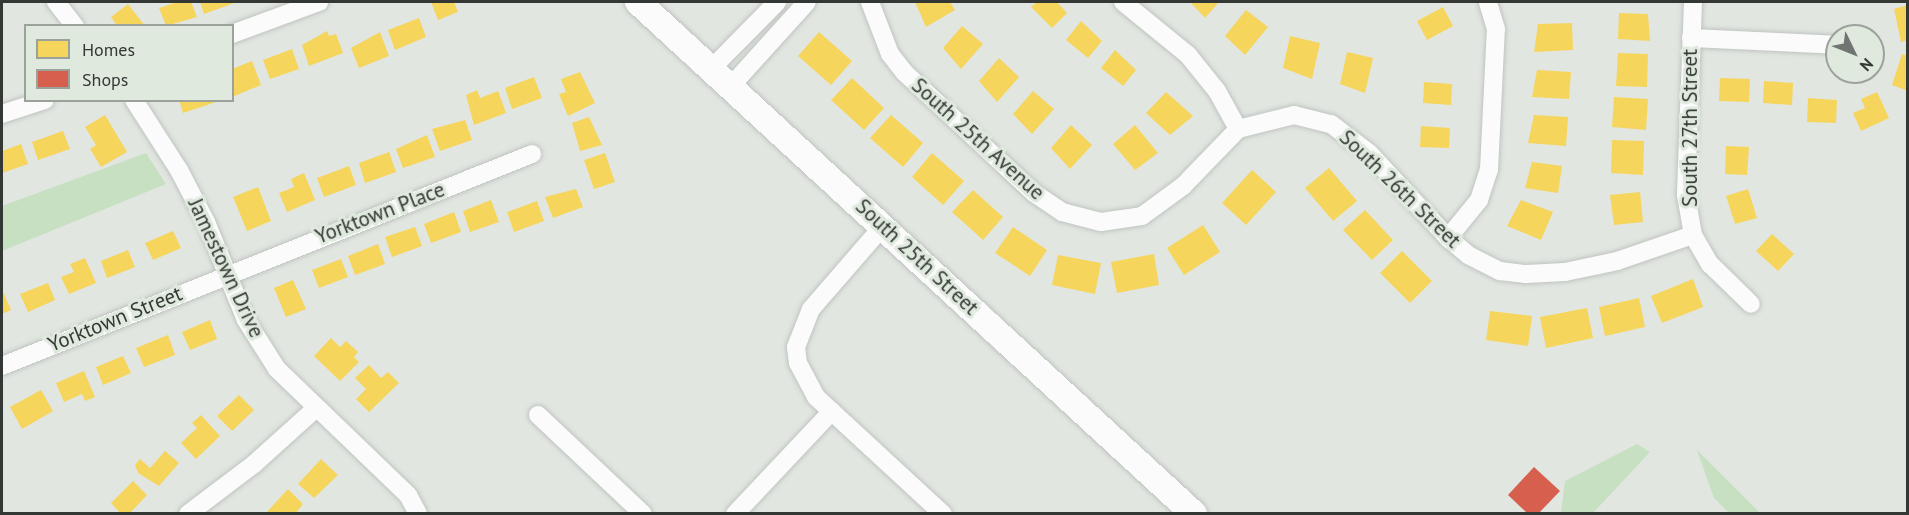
<!DOCTYPE html>
<html>
<head>
<meta charset="utf-8">
<style>
	body { margin:0 }
	#map { position:relative; width:1909px; height:515px; overflow:hidden; background:#e1e6e1; font-family:"PT Sans",sans-serif }
	div>[style] { position:absolute }
	.green>* { inset:0; background:#c6e0c1 }
	.homes>* { inset:0; background:#f6d55c }
	.shops>* { inset:0; background:#d6604d }
	.roads { filter:drop-shadow(0 0 2px #c0c4c0) drop-shadow(0 0 2px #c0c4c0) }
	.street>* { height:18px; margin:-9px; padding:0 9px; transform-origin:9px; border-radius:9px; background:#fafbfa }
	.secondary>* { height:26px; margin:-13px; padding:0 13px; transform-origin:13px; border-radius:13px; background:#fafbfa }
	span { translate:-50% -50%; white-space:nowrap; text-align:center; line-height:1.15; -webkit-text-stroke:6px #dfe9de; paint-order:stroke }
	.street-label { font-size:21px; color:#343834 }
	.frame { position:absolute; inset:0; border:3px solid #343834; pointer-events:none }
	.legend { position:absolute; left:24px; top:24px; width:210px; height:78px; box-sizing:border-box; background:#dfe9de; border:2px solid #9ba29a; margin:0; padding:8px 10px; list-style:none; font-size:18px; color:#343834 }
	.legend li { display:flex; align-items:center; gap:12px; height:30px }
	.legend b { width:30px; border:2px solid #9ba29a }
	.north { position:absolute; left:1825px; top:24px; width:60px; height:60px; box-sizing:border-box; background:#dfe9de; border:2px solid #9ba29a; border-radius:50%; rotate:133deg; font-size:16px; font-weight:700; line-height:24px; text-align:center; color:#343834 }
	.north::after { content:''; display:block; margin:auto; width:21px; height:27px; background:#717571; clip-path:polygon(50% 0,100% 100%,50% 72%,0 100%) }
</style>
</head>
<body>
<div id="map">
	<div class="green">
		<i style="clip-path:polygon(146px 153px,166px 184px,2px 251px,2px 206px)"></i>
		<i style="clip-path:polygon(1637px 444px,1650px 452px,1593px 513px,1561px 513px,1565px 481px)"></i>
		<i style="clip-path:polygon(1697px 450px,1760px 513px,1729px 513px,1714px 498px)"></i>
	</div>
	<div class="homes">
		<i style="clip-path:polygon(177px 2px,191px 2px,197px 17px,166px 26px,159px 8px)"></i>
		<i style="clip-path:polygon(200px 2px,237px 2px,204px 14px)"></i>
		<i style="clip-path:polygon(431px 2px,454px 2px,458px 12px,438px 20px)"></i>
		<i style="clip-path:polygon(915px 2px,950px 2px,955px 10px,926px 27px)"></i>
		<i style="clip-path:polygon(1037px 2px,1057px 2px,1067px 13px,1052px 28px,1031px 7px)"></i>
		<i style="clip-path:polygon(1190px 2px,1219px 2px,1205px 18px)"></i>
		<i style="clip-path:polygon(128px 4px,145px 26px,117px 26px,111px 17px)"></i>
		<i style="clip-path:polygon(1908px 5px,1908px 40px,1901px 42px,1894px 9px)"></i>
		<i style="clip-path:polygon(1443px 7px,1453px 26px,1427px 40px,1417px 21px)"></i>
		<i style="clip-path:polygon(1246px 10px,1268px 27px,1245px 55px,1225px 36px)"></i>
		<i style="clip-path:polygon(1619px 13px,1648px 14px,1650px 41px,1618px 39px)"></i>
		<i style="clip-path:polygon(419px 18px,426px 37px,395px 50px,388px 30px)"></i>
		<i style="clip-path:polygon(1081px 21px,1102px 41px,1088px 58px,1066px 40px)"></i>
		<i style="clip-path:polygon(1572px 23px,1573px 50px,1534px 52px,1538px 24px)"></i>
		<i style="clip-path:polygon(962px 26px,983px 44px,961px 69px,943px 48px)"></i>
		<i style="clip-path:polygon(327px 31px,329px 36px,336px 34px,343px 53px,309px 66px,302px 45px)"></i>
		<i style="clip-path:polygon(380px 32px,389px 56px,359px 68px,351px 48px)"></i>
		<i style="clip-path:polygon(819px 32px,852px 61px,831px 85px,798px 56px)"></i>
		<i style="clip-path:polygon(1290px 36px,1320px 43px,1312px 79px,1283px 68px)"></i>
		<i style="clip-path:polygon(292px 49px,299px 69px,270px 79px,263px 60px)"></i>
		<i style="clip-path:polygon(1115px 50px,1136px 70px,1123px 86px,1101px 68px)"></i>
		<i style="clip-path:polygon(1347px 52px,1373px 58px,1365px 93px,1340px 84px)"></i>
		<i style="clip-path:polygon(1618px 53px,1648px 54px,1647px 87px,1616px 86px)"></i>
		<i style="clip-path:polygon(1902px 54px,1908px 56px,1908px 91px,1892px 85px)"></i>
		<i style="clip-path:polygon(999px 58px,1019px 77px,997px 102px,979px 81px)"></i>
		<i style="clip-path:polygon(252px 61px,261px 85px,232px 97px,232px 69px)"></i>
		<i style="clip-path:polygon(1537px 70px,1571px 72px,1569px 99px,1532px 97px)"></i>
		<i style="clip-path:polygon(580px 72px,595px 103px,568px 116px,559px 94px,566px 92px,561px 79px)"></i>
		<i style="clip-path:polygon(534px 77px,542px 98px,512px 109px,505px 88px)"></i>
		<i style="clip-path:polygon(852px 78px,884px 108px,864px 130px,831px 100px)"></i>
		<i style="clip-path:polygon(1720px 78px,1750px 79px,1749px 102px,1719px 101px)"></i>
		<i style="clip-path:polygon(1764px 81px,1793px 83px,1792px 105px,1763px 103px)"></i>
		<i style="clip-path:polygon(1424px 82px,1452px 84px,1451px 105px,1423px 103px)"></i>
		<i style="clip-path:polygon(477px 90px,480px 98px,498px 91px,506px 113px,474px 125px,466px 95px)"></i>
		<i style="clip-path:polygon(1033px 91px,1054px 109px,1032px 134px,1013px 114px)"></i>
		<i style="clip-path:polygon(1166px 92px,1193px 116px,1170px 135px,1146px 113px)"></i>
		<i style="clip-path:polygon(1877px 92px,1889px 118px,1861px 131px,1853px 113px,1865px 108px,1861px 99px)"></i>
		<i style="clip-path:polygon(1614px 97px,1648px 99px,1646px 130px,1612px 127px)"></i>
		<i style="clip-path:polygon(1808px 98px,1837px 100px,1836px 123px,1807px 122px)"></i>
		<i style="clip-path:polygon(179px 100px,219px 100px,219px 101px,183px 113px)"></i>
		<i style="clip-path:polygon(105px 115px,127px 152px,101px 167px,90px 149px,96px 145px,85px 127px)"></i>
		<i style="clip-path:polygon(891px 115px,923px 143px,903px 167px,870px 138px)"></i>
		<i style="clip-path:polygon(1534px 115px,1568px 117px,1566px 146px,1528px 143px)"></i>
		<i style="clip-path:polygon(589px 117px,602px 145px,580px 151px,572px 123px)"></i>
		<i style="clip-path:polygon(465px 120px,472px 140px,440px 151px,432px 129px)"></i>
		<i style="clip-path:polygon(1071px 125px,1092px 145px,1070px 169px,1051px 148px)"></i>
		<i style="clip-path:polygon(1135px 125px,1158px 153px,1135px 170px,1113px 144px)"></i>
		<i style="clip-path:polygon(1421px 126px,1450px 128px,1449px 148px,1420px 147px)"></i>
		<i style="clip-path:polygon(63px 131px,70px 149px,38px 160px,32px 142px)"></i>
		<i style="clip-path:polygon(427px 135px,435px 157px,403px 168px,396px 149px)"></i>
		<i style="clip-path:polygon(1612px 140px,1644px 141px,1643px 175px,1611px 173px)"></i>
		<i style="clip-path:polygon(21px 144px,28px 164px,2px 173px,2px 151px)"></i>
		<i style="clip-path:polygon(1726px 146px,1749px 147px,1747px 175px,1725px 174px)"></i>
		<i style="clip-path:polygon(389px 152px,396px 172px,365px 183px,359px 163px)"></i>
		<i style="clip-path:polygon(605px 153px,615px 182px,594px 189px,584px 160px)"></i>
		<i style="clip-path:polygon(932px 153px,964px 181px,943px 205px,912px 177px)"></i>
		<i style="clip-path:polygon(1532px 162px,1562px 166px,1558px 193px,1525px 188px)"></i>
		<i style="clip-path:polygon(349px 166px,356px 185px,324px 197px,317px 178px)"></i>
		<i style="clip-path:polygon(1329px 168px,1357px 201px,1333px 221px,1305px 188px)"></i>
		<i style="clip-path:polygon(1252px 170px,1276px 192px,1246px 225px,1222px 203px)"></i>
		<i style="clip-path:polygon(304px 173px,315px 200px,287px 212px,279px 193px,294px 187px,291px 179px)"></i>
		<i style="clip-path:polygon(258px 187px,271px 221px,247px 231px,233px 197px)"></i>
		<i style="clip-path:polygon(576px 189px,583px 207px,553px 218px,545px 197px)"></i>
		<i style="clip-path:polygon(1748px 189px,1757px 218px,1735px 224px,1726px 196px)"></i>
		<i style="clip-path:polygon(973px 190px,1003px 217px,983px 240px,952px 212px)"></i>
		<i style="clip-path:polygon(1640px 192px,1643px 222px,1614px 225px,1610px 195px)"></i>
		<i style="clip-path:polygon(491px 200px,499px 222px,470px 232px,463px 211px)"></i>
		<i style="clip-path:polygon(1521px 200px,1553px 212px,1541px 240px,1507px 226px)"></i>
		<i style="clip-path:polygon(537px 201px,544px 221px,514px 232px,507px 212px)"></i>
		<i style="clip-path:polygon(1365px 210px,1393px 240px,1372px 260px,1343px 230px)"></i>
		<i style="clip-path:polygon(454px 212px,461px 232px,431px 243px,424px 224px)"></i>
		<i style="clip-path:polygon(1203px 225px,1220px 252px,1184px 275px,1167px 248px)"></i>
		<i style="clip-path:polygon(415px 227px,422px 246px,392px 257px,385px 237px)"></i>
		<i style="clip-path:polygon(1013px 227px,1047px 250px,1030px 276px,995px 253px)"></i>
		<i style="clip-path:polygon(173px 231px,181px 248px,153px 260px,145px 243px)"></i>
		<i style="clip-path:polygon(1772px 234px,1794px 254px,1778px 271px,1756px 251px)"></i>
		<i style="clip-path:polygon(378px 244px,385px 264px,355px 275px,348px 256px)"></i>
		<i style="clip-path:polygon(128px 250px,135px 267px,107px 278px,101px 261px)"></i>
		<i style="clip-path:polygon(1402px 251px,1432px 281px,1410px 303px,1380px 273px)"></i>
		<i style="clip-path:polygon(1154px 254px,1159px 285px,1117px 293px,1111px 262px)"></i>
		<i style="clip-path:polygon(1058px 255px,1101px 263px,1095px 294px,1052px 285px)"></i>
		<i style="clip-path:polygon(85px 258px,96px 283px,69px 294px,61px 277px,74px 272px,70px 264px)"></i>
		<i style="clip-path:polygon(341px 259px,348px 277px,319px 288px,312px 270px)"></i>
		<i style="clip-path:polygon(1693px 279px,1703px 307px,1662px 323px,1651px 296px)"></i>
		<i style="clip-path:polygon(293px 280px,306px 309px,286px 317px,274px 288px)"></i>
		<i style="clip-path:polygon(48px 283px,55px 300px,28px 312px,20px 294px)"></i>
		<i style="clip-path:polygon(2px 289px,11px 310px,2px 314px)"></i>
		<i style="clip-path:polygon(1639px 298px,1645px 327px,1605px 336px,1599px 307px)"></i>
		<i style="clip-path:polygon(1587px 308px,1593px 338px,1546px 348px,1540px 317px)"></i>
		<i style="clip-path:polygon(1490px 311px,1532px 316px,1528px 346px,1486px 340px)"></i>
		<i style="clip-path:polygon(210px 320px,217px 339px,190px 350px,182px 332px)"></i>
		<i style="clip-path:polygon(168px 335px,175px 355px,144px 367px,136px 348px)"></i>
		<i style="clip-path:polygon(331px 338px,340px 347px,346px 341px,358px 352px,354px 357px,359px 362px,340px 381px,314px 356px)"></i>
		<i style="clip-path:polygon(123px 356px,131px 373px,103px 385px,96px 367px)"></i>
		<i style="clip-path:polygon(369px 365px,381px 378px,388px 372px,399px 383px,369px 412px,356px 399px,366px 389px,355px 378px)"></i>
		<i style="clip-path:polygon(84px 371px,95px 397px,85px 401px,82px 394px,64px 402px,56px 383px)"></i>
		<i style="clip-path:polygon(41px 390px,53px 411px,22px 429px,10px 407px)"></i>
		<i style="clip-path:polygon(239px 395px,254px 410px,232px 431px,217px 416px)"></i>
		<i style="clip-path:polygon(201px 415px,220px 436px,196px 459px,181px 443px,197px 428px,192px 423px)"></i>
		<i style="clip-path:polygon(165px 451px,179px 463px,159px 486px,138px 473px,135px 465px,140px 459px,150px 468px)"></i>
		<i style="clip-path:polygon(321px 459px,338px 475px,314px 498px,298px 484px)"></i>
		<i style="clip-path:polygon(133px 481px,147px 495px,129px 514px,121px 514px,111px 503px)"></i>
		<i style="clip-path:polygon(288px 489px,303px 504px,295px 514px,265px 514px)"></i>
	</div>
	<div class="shops">
		<i style="clip-path:polygon(1534px 467px,1560px 491px,1538px 514px,1528px 514px,1508px 495px)"></i>
	</div>
	<div class="roads">
		<div class="street">
			<i style="left:56px;top:2px;width:31px;rotate:52deg"></i>
			<i style="left:870px;top:2px;width:56px;rotate:69deg"></i>
			<i style="left:890px;top:54px;width:24px;rotate:52deg"></i>
			<i style="left:905px;top:73px;width:176px;rotate:42.9deg"></i>
			<i style="left:1034px;top:193px;width:34px;rotate:34deg"></i>
			<i style="left:1062px;top:212px;width:40px;rotate:14.4deg"></i>
			<i style="left:1101px;top:222px;width:41px;rotate:-8.3deg"></i>
			<i style="left:1142px;top:216px;width:51px;rotate:-36.2deg"></i>
			<i style="left:1183px;top:186px;width:79px;rotate:-46deg"></i>
			<i style="left:1123px;top:2px;width:84px;rotate:39.2deg"></i>
			<i style="left:1188px;top:55px;width:46px;rotate:51.1deg"></i>
			<i style="left:1217px;top:91px;width:43px;rotate:61.1deg"></i>
			<i style="left:1238px;top:129px;width:58px;rotate:-14deg"></i>
			<i style="left:1294px;top:115px;width:38px;rotate:14deg"></i>
			<i style="left:1331px;top:124px;width:48px;rotate:37.3deg"></i>
			<i style="left:1369px;top:153px;width:116px;rotate:47.1deg"></i>
			<i style="left:1448px;top:238px;width:26px;rotate:40deg"></i>
			<i style="left:1468px;top:255px;width:36px;rotate:27deg"></i>
			<i style="left:1500px;top:271px;width:26px;rotate:7deg"></i>
			<i style="left:1526px;top:274px;width:39px;rotate:-3deg"></i>
			<i style="left:1565px;top:272px;width:53px;rotate:-11.9deg"></i>
			<i style="left:1617px;top:261px;width:80px;rotate:-18.9deg"></i>
			<i style="left:1693px;top:2px;width:193px;rotate:92.1deg"></i>
			<i style="left:1686px;top:195px;width:41px;rotate:80.1deg"></i>
			<i style="left:1693px;top:235px;width:34px;rotate:60deg"></i>
			<i style="left:1710px;top:264px;width:57px;rotate:44.3deg"></i>
			<i style="left:232px;top:34px;width:93px;rotate:-20.2deg"></i>
			<i style="left:1691px;top:38px;width:146px;rotate:2.7deg"></i>
			<i style="left:711px;top:69px;width:94px;rotate:-45.4deg"></i>
			<i style="left:731px;top:86px;width:113px;rotate:-47.9deg"></i>
			<i style="left:134px;top:100px;width:83px;rotate:57.3deg"></i>
			<i style="left:179px;top:170px;width:59px;rotate:62.6deg"></i>
			<i style="left:206px;top:222px;width:106px;rotate:67.8deg"></i>
			<i style="left:246px;top:320px;width:58px;rotate:57.7deg"></i>
			<i style="left:277px;top:369px;width:182px;rotate:43.9deg"></i>
			<i style="left:408px;top:495px;width:21px;rotate:62deg"></i>
			<i style="left:2px;top:114px;width:45px;rotate:-18deg"></i>
			<i style="left:883px;top:226px;width:110px;rotate:130.9deg"></i>
			<i style="left:811px;top:309px;width:41px;rotate:111.5deg"></i>
			<i style="left:796px;top:347px;width:16px;rotate:83deg"></i>
			<i style="left:798px;top:363px;width:38px;rotate:62deg"></i>
			<i style="left:816px;top:397px;width:173px;rotate:42.7deg"></i>
			<i style="left:1448px;top:238px;width:49px;rotate:-50.8deg"></i>
			<i style="left:1479px;top:200px;width:32px;rotate:-72deg"></i>
			<i style="left:1489px;top:170px;width:141px;rotate:-87.2deg"></i>
			<i style="left:1496px;top:29px;width:28px;rotate:-107deg"></i>
			<i style="left:2px;top:366px;width:571px;rotate:-21.8deg"></i>
			<i style="left:538px;top:415px;width:144px;rotate:43.3deg"></i>
			<i style="left:188px;top:514px;width:83px;rotate:-37.1deg"></i>
			<i style="left:254px;top:464px;width:82px;rotate:-42deg"></i>
			<i style="left:735px;top:514px;width:141px;rotate:-46.7deg"></i>
		</div>
		<div class="secondary">
			<i style="left:638px;top:2px;width:756px;rotate:42.64deg"></i>
		</div>
	</div>
	<div class="street-label">
		<span style="left:1690px;top:128px;rotate:-90deg">South 27th Street</span>
		<span style="left:978px;top:139px;rotate:42deg">South 25th Avenue</span>
		<span style="left:1400px;top:189px;rotate:44deg">South 26th Street</span>
		<span style="left:380px;top:213px;rotate:-21deg">Yorktown Place</span>
		<span style="left:917px;top:257px;rotate:43deg">South 25th Street</span>
		<span style="left:226px;top:268px;rotate:65deg">Jamestown Drive</span>
		<span style="left:115px;top:319px;rotate:-22deg">Yorktown Street</span>
	</div>
	<div class="frame"></div>
	<ul class="legend">
	<li><b style="height:16px;background:#f6d55c"></b>Homes</li>
	<li><b style="height:16px;background:#d6604d"></b>Shops</li>
	</ul>
	<div class="north">N</div>
</div>
</body>
</html>
